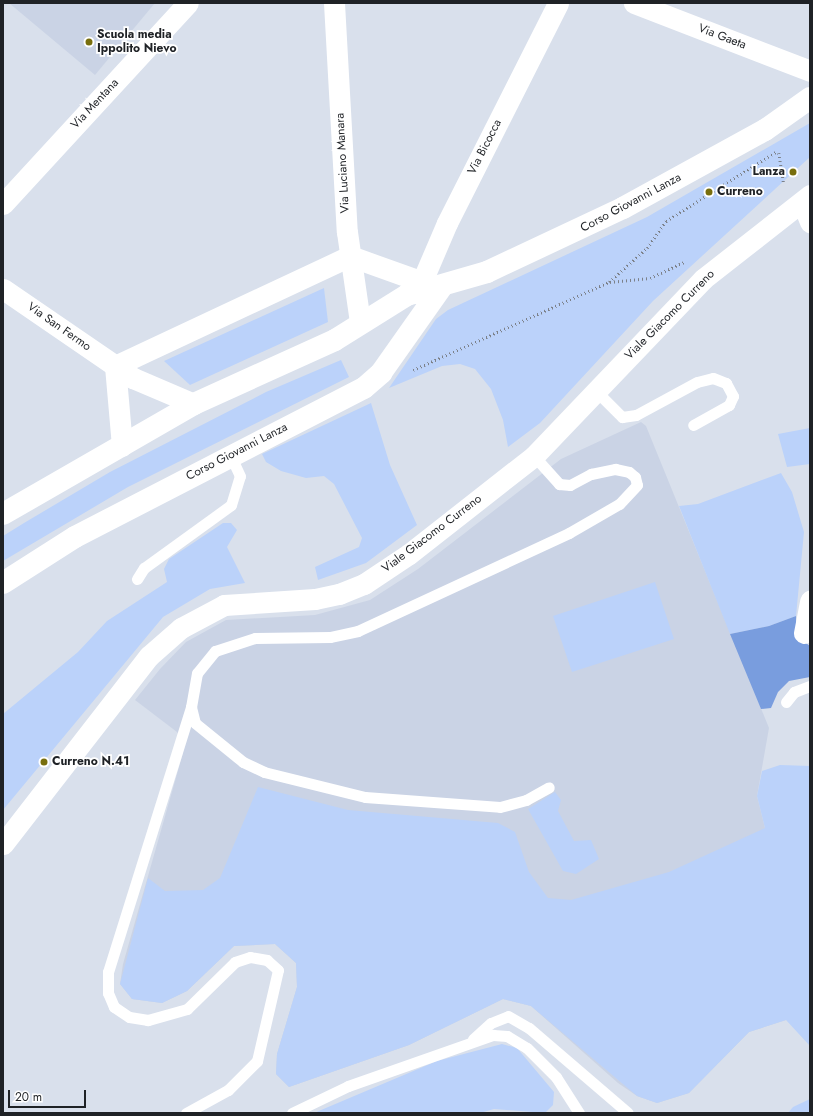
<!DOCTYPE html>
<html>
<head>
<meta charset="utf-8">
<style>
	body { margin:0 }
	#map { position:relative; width:813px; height:1116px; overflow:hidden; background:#d9e0ec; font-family:Jost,sans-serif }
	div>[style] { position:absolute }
	.built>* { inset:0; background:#cad3e5 }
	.green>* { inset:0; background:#bbd2fa }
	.forest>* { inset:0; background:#799dde }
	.path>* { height:2.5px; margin-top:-1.25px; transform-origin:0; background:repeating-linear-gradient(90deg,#7c8189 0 1px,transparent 0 4px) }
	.lane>* { height:11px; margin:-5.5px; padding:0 5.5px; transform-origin:5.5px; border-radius:5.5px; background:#fff }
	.street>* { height:21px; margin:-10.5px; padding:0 10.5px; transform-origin:10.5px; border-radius:10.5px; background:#fff }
	.secondary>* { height:22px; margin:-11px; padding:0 11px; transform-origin:11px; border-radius:11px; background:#fff }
	.dots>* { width:11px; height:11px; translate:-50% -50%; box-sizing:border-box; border:2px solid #fff; border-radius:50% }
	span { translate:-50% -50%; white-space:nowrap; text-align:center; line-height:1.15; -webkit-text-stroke:3.5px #fff; paint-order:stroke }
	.poi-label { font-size:12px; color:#1f2226; font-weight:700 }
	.left { translate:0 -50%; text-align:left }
	.right { translate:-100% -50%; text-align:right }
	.street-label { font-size:12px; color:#1f2226 }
	.frame { position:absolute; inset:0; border:4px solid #1f2226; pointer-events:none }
	.scale { position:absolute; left:8px; top:1090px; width:78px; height:18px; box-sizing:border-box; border:2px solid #1f2226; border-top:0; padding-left:5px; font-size:12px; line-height:14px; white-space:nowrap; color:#1f2226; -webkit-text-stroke:3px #fff; paint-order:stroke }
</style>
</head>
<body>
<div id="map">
	<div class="built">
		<i style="clip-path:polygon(9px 3px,155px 3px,95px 75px)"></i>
		<i style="clip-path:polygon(641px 422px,646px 426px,769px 728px,757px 796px,765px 828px,786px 1020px,749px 1032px,689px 1093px,657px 1103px,637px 1096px,618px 1083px,531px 1006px,503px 999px,409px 1045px,289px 1087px,276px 1074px,277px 1054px,297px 987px,296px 963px,275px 944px,234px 946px,187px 991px,162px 1003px,132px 999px,120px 984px,123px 964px,183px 753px,184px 743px,177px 732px,135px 700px,160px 669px,186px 642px,226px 620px,315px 615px,370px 600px,418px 569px,561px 459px)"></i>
	</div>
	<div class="green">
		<i style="clip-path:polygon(810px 123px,810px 157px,653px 301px,540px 423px,508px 447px,503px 420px,491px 389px,475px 369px,460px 364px,442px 366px,389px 388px,436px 319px,448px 310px,647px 217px)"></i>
		<i style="clip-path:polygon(324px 288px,328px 322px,190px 385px,164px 361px)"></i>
		<i style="clip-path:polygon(341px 360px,349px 377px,128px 487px,3px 561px,3px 536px,24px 523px,110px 472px,266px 392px)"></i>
		<i style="clip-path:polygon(371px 403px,390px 465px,417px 525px,366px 563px,318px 580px,315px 567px,359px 547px,362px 538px,334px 484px,324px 476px,306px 478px,281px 471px,266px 462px,262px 454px)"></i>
		<i style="clip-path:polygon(810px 428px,810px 464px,787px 467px,778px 434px)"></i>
		<i style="clip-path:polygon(781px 473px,792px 492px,804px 532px,796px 616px,769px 626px,730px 634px,679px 506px,698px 504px)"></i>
		<i style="clip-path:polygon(223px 523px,231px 523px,237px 530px,227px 547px,245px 583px,210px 589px,163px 617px,3px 810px,3px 714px,78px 652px,107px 621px,167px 582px,164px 569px,169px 559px)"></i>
		<i style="clip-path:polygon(655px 582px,674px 639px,572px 672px,553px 616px)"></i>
		<i style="clip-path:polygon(780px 765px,810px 766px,810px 1046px,786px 1020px,749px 1032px,689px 1093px,657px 1103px,637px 1096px,531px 1006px,503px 999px,409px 1045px,289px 1087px,276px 1074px,277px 1054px,297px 987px,296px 963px,275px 944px,234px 946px,187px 991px,162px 1003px,132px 999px,120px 984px,148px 878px,165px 891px,203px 890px,220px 878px,258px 787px,348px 810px,498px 823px,515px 832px,529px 872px,548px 898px,571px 900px,669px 872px,765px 828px,757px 796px,762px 771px)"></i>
		<i style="clip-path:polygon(555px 792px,561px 800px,558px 811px,574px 841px,591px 840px,599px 859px,576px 874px,563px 871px,528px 809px)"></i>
		<i style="clip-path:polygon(502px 1044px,517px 1048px,554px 1092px,553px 1105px,545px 1113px,494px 1109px,480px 1113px,314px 1113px,437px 1061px)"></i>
		<i style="clip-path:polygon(810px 1099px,810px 1113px,788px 1113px,793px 1107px)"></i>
	</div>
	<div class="forest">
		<i style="clip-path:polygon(796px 616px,796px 636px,810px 646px,810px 677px,789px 681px,778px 692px,771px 708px,761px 709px,730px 634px,769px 626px)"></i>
	</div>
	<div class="path">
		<i style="left:779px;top:153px;width:31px;rotate:81deg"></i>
		<i style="left:610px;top:282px;width:40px;rotate:-5.7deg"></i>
		<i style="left:650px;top:278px;width:38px;rotate:-25deg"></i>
		<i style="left:413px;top:370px;width:215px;rotate:-24.2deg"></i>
		<i style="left:609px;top:282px;width:51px;rotate:-41.8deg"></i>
		<i style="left:647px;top:248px;width:33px;rotate:-55deg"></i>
		<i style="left:666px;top:221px;width:131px;rotate:-32.2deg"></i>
	</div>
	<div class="lane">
		<i style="left:596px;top:391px;width:37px;rotate:45deg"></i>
		<i style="left:622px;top:417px;width:14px;rotate:-8deg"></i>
		<i style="left:636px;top:415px;width:69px;rotate:-28.4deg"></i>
		<i style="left:697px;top:382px;width:16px;rotate:-14deg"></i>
		<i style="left:713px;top:378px;width:14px;rotate:21deg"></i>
		<i style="left:726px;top:383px;width:15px;rotate:62deg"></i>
		<i style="left:733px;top:396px;width:10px;rotate:114deg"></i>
		<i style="left:729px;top:405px;width:41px;rotate:150.9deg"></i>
		<i style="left:534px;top:456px;width:38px;rotate:48deg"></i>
		<i style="left:559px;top:484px;width:11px;rotate:5deg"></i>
		<i style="left:570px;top:485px;width:24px;rotate:-28deg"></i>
		<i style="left:591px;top:474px;width:25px;rotate:-12deg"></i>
		<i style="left:615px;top:469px;width:14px;rotate:12deg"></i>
		<i style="left:629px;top:472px;width:8px;rotate:40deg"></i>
		<i style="left:635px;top:477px;width:8px;rotate:76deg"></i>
		<i style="left:637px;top:485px;width:26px;rotate:133deg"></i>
		<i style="left:619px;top:504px;width:58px;rotate:149.9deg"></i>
		<i style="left:569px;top:533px;width:233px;rotate:155.1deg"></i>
		<i style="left:358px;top:631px;width:29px;rotate:168deg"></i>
		<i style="left:330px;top:637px;width:75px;rotate:179.2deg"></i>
		<i style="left:255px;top:638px;width:42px;rotate:162deg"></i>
		<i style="left:215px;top:651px;width:28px;rotate:129deg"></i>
		<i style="left:197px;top:673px;width:35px;rotate:100deg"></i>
		<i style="left:191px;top:707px;width:16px;rotate:76deg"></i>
		<i style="left:195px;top:723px;width:62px;rotate:39.1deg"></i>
		<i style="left:243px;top:762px;width:23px;rotate:25deg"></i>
		<i style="left:264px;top:772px;width:104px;rotate:13.9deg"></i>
		<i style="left:365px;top:797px;width:135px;rotate:4.2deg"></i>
		<i style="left:500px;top:807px;width:27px;rotate:-15deg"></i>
		<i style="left:526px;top:800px;width:26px;rotate:-29deg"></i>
		<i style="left:137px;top:579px;width:13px;rotate:-58deg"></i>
		<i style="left:144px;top:568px;width:107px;rotate:-35.9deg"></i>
		<i style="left:231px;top:505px;width:30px;rotate:-73deg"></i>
		<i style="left:240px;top:476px;width:23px;rotate:-115deg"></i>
		<i style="left:786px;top:702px;width:13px;rotate:-51deg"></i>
		<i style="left:794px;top:692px;width:17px;rotate:-21deg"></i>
		<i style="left:473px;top:1039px;width:24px;rotate:-42deg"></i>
		<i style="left:491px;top:1023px;width:18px;rotate:-22deg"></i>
		<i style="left:508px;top:1016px;width:24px;rotate:30deg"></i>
		<i style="left:529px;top:1028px;width:130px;rotate:40.6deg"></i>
		<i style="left:186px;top:1113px;width:48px;rotate:-28.7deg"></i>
		<i style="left:228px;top:1090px;width:41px;rotate:-45deg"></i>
		<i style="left:257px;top:1061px;width:93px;rotate:-77deg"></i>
		<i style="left:278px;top:970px;width:15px;rotate:-138deg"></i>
		<i style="left:267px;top:960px;width:17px;rotate:-170deg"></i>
		<i style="left:250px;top:957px;width:16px;rotate:162deg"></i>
		<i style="left:235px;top:962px;width:67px;rotate:135.6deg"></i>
		<i style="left:187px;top:1009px;width:41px;rotate:164.2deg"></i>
		<i style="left:148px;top:1020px;width:19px;rotate:-171deg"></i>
		<i style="left:129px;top:1017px;width:18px;rotate:-146deg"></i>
		<i style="left:114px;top:1007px;width:15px;rotate:-113deg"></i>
		<i style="left:108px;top:993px;width:21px;rotate:-90deg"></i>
		<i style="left:108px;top:972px;width:278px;rotate:-72.6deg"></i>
		<i style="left:292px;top:1113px;width:62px;rotate:-25.7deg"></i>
		<i style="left:348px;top:1086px;width:154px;rotate:-19.4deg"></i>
		<i style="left:493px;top:1035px;width:14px;rotate:4deg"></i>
		<i style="left:507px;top:1036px;width:23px;rotate:31deg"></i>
		<i style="left:527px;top:1048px;width:41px;rotate:45deg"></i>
		<i style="left:556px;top:1077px;width:43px;rotate:57.4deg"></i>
	</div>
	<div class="street">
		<i style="left:334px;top:3px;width:229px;rotate:86.8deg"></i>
		<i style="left:347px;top:232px;width:91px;rotate:81.8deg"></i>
		<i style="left:634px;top:3px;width:189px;rotate:21.1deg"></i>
		<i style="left:802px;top:202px;width:22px;rotate:68deg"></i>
		<i style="left:3px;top:204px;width:273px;rotate:-47.4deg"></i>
		<i style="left:350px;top:256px;width:89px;rotate:19.7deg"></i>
		<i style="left:3px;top:289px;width:158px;rotate:34.4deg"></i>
		<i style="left:133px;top:378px;width:66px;rotate:23.1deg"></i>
		<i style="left:417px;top:293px;width:76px;rotate:-66.8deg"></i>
		<i style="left:447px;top:223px;width:246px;rotate:-63.2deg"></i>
		<i style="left:115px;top:366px;width:259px;rotate:-25.1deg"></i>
		<i style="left:115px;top:366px;width:80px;rotate:85deg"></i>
		<i style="left:804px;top:633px;width:33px;rotate:-79deg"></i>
		<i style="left:3px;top:844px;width:238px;rotate:-52.2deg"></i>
		<i style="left:149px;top:656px;width:43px;rotate:-41.2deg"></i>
		<i style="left:181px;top:628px;width:49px;rotate:-28.1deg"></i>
		<i style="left:224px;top:605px;width:91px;rotate:-3.8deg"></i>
		<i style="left:315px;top:599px;width:25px;rotate:-12deg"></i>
		<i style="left:339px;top:594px;width:27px;rotate:-22deg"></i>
		<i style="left:364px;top:584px;width:54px;rotate:-33.7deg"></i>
		<i style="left:409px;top:554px;width:159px;rotate:-38.1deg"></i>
		<i style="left:534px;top:456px;width:245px;rotate:-46.3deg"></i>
		<i style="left:703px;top:279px;width:136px;rotate:-38.1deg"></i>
	</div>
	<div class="secondary">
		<i style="left:3px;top:514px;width:220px;rotate:-29.9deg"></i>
		<i style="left:194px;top:404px;width:155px;rotate:-24.4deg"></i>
		<i style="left:335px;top:340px;width:85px;rotate:-32deg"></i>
		<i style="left:407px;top:295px;width:83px;rotate:-16deg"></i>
		<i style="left:487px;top:272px;width:150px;rotate:-25.2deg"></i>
		<i style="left:623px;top:208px;width:162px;rotate:-28.8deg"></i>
		<i style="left:765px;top:130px;width:55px;rotate:-35.4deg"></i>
		<i style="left:3px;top:583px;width:85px;rotate:-32.6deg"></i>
		<i style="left:75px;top:537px;width:325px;rotate:-27.3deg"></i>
		<i style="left:364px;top:388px;width:23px;rotate:-41deg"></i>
		<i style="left:381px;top:373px;width:104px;rotate:-54.8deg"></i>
	</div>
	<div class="dots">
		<i style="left:89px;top:42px;background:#786e0d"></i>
		<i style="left:793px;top:172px;background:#786e0d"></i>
		<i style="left:709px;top:192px;background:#786e0d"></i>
		<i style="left:44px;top:762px;background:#786e0d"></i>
	</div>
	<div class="poi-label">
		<span class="left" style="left:97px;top:42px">Scuola media<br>Ippolito Nievo</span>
		<span class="right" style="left:785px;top:172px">Lanza</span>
		<span class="left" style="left:717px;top:192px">Curreno</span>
		<span class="left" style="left:52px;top:762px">Curreno N.41</span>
	</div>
	<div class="street-label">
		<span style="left:722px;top:37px;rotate:21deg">Via Gaeta</span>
		<span style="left:95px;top:104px;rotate:-47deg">Via Mentana</span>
		<span style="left:485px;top:147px;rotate:-63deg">Via Bicocca</span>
		<span style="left:343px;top:163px;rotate:-93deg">Via Luciano Manara</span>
		<span style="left:631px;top:203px;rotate:-28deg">Corso Giovanni Lanza</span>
		<span style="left:670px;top:315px;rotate:-45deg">Viale Giacomo Curreno</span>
		<span style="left:59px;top:327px;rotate:35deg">Via San Fermo</span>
		<span style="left:237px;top:452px;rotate:-27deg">Corso Giovanni Lanza</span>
		<span style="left:432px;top:534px;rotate:-37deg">Viale Giacomo Curreno</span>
	</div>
	<div class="frame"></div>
	<div class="scale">20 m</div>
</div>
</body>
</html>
